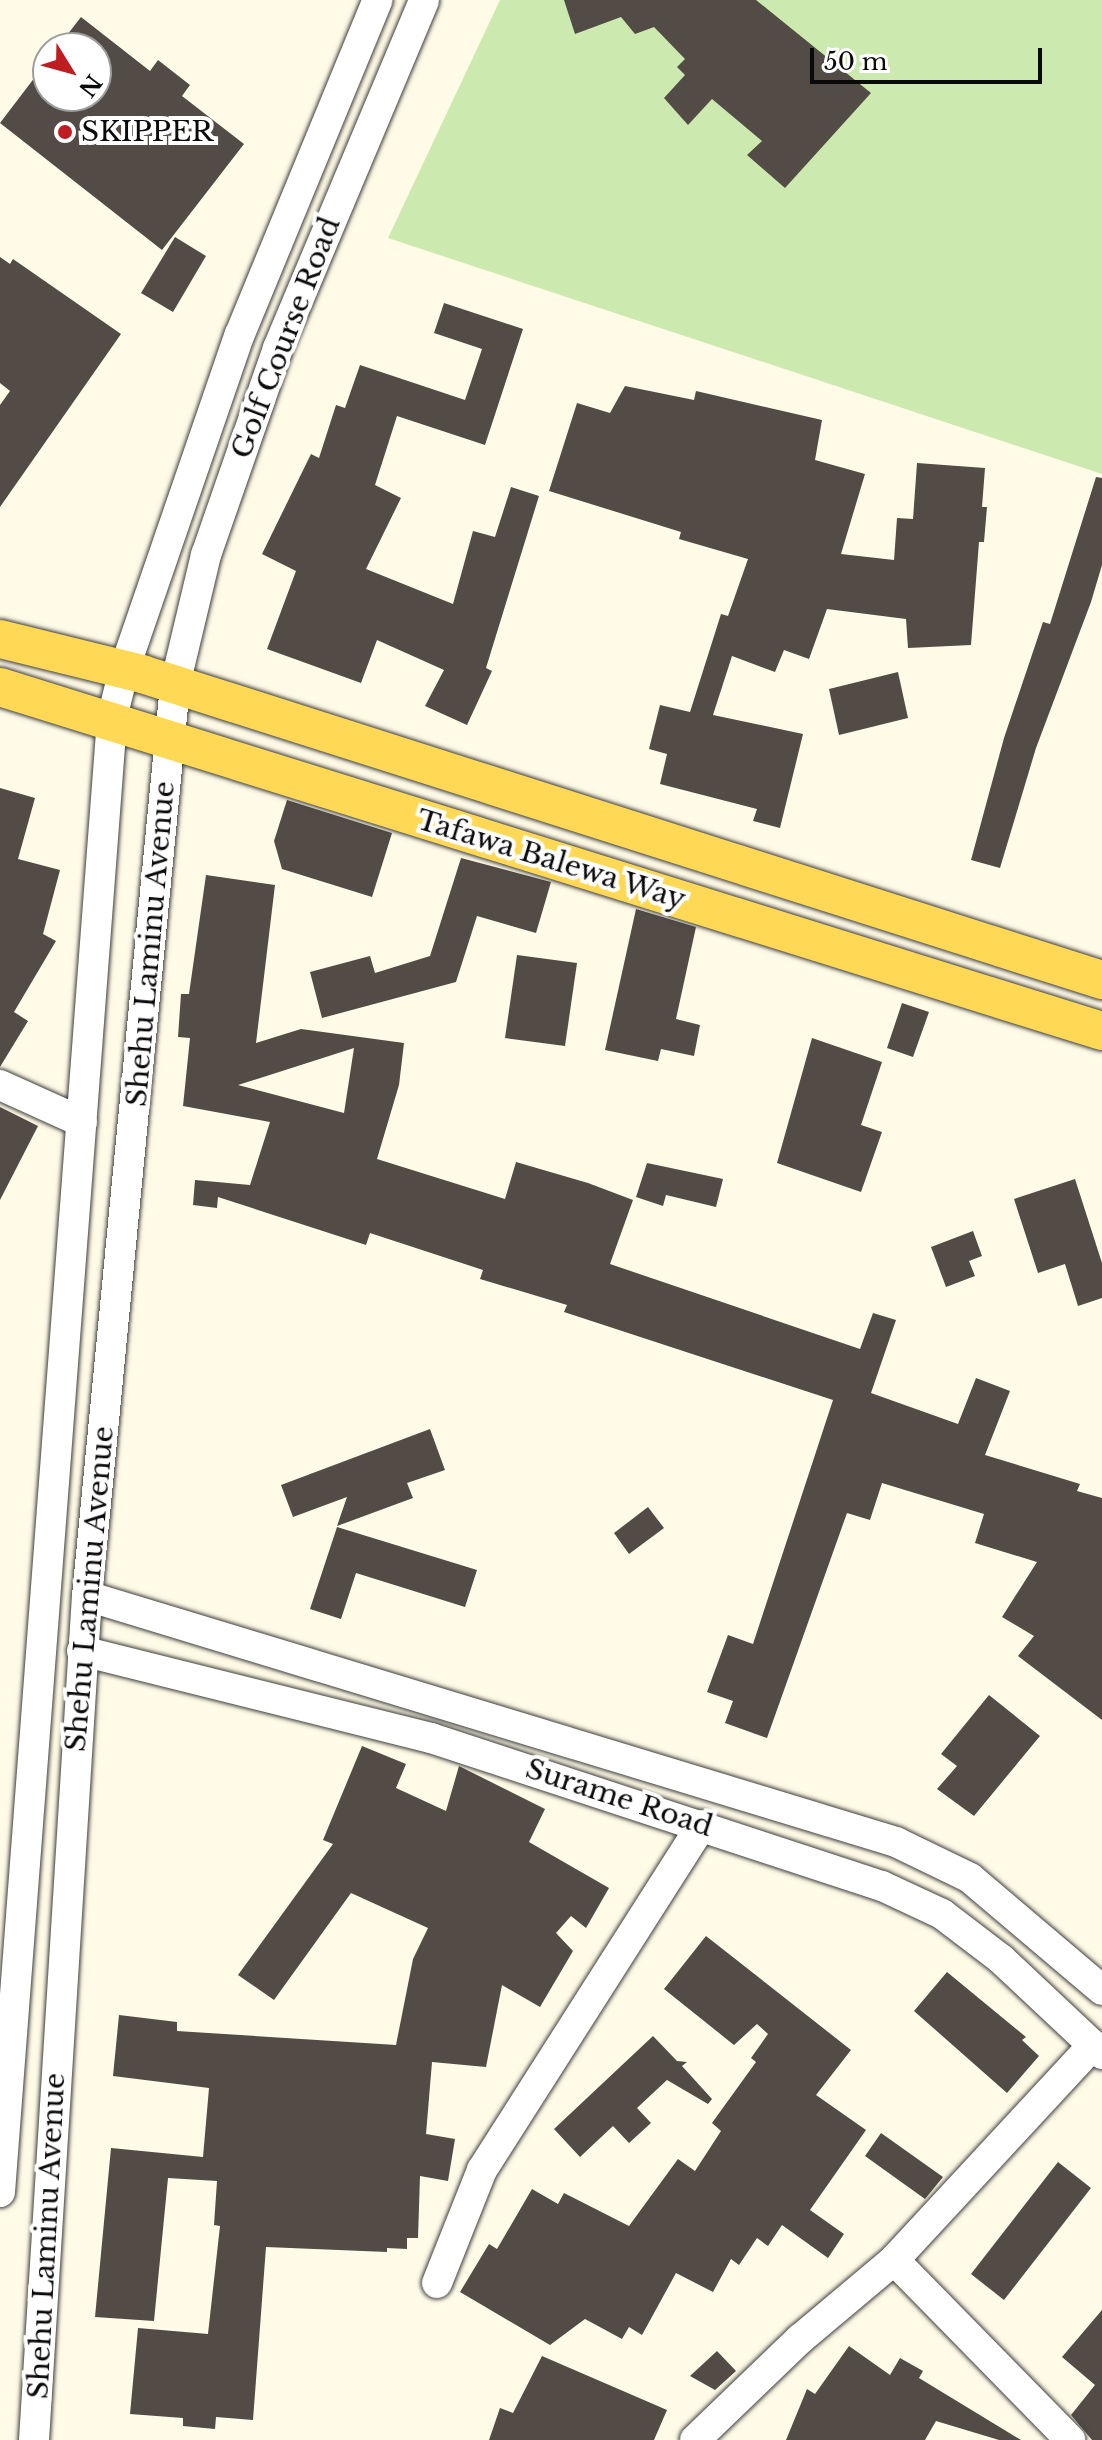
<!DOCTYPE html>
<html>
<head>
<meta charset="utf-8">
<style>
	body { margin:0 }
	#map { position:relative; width:1102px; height:2440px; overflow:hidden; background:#fffbe6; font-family:"Libre Baskerville",serif }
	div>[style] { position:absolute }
	.green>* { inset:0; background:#cceaaf }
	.building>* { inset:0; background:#524b46 }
	.roads { filter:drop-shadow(0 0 2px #3d3d3d) drop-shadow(0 0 2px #3d3d3d) }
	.minor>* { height:30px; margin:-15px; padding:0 15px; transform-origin:15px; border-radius:15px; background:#fff }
	.major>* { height:38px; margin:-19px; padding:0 19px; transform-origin:19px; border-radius:19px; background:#ffd956 }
	.dots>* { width:22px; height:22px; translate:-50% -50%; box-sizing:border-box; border:4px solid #fff; border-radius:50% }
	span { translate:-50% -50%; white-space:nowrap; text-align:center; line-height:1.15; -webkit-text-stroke:8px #fff; paint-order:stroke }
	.poi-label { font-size:28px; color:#0a0a0a }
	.left { translate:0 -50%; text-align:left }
	.street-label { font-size:28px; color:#0a0a0a }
	.north { position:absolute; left:32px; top:32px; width:80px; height:80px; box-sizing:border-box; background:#fff; border:2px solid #9d9d9d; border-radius:50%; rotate:127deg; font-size:22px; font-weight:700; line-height:32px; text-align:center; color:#0a0a0a }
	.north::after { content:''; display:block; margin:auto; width:28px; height:36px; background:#be1d22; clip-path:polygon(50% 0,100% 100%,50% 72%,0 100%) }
	.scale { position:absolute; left:810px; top:48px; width:232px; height:36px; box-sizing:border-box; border:4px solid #0a0a0a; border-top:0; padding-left:10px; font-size:24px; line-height:28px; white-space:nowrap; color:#0a0a0a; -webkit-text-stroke:6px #fff; paint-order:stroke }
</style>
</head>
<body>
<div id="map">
	<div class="green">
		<i style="clip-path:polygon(500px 0,1102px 0,1102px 474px,388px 238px)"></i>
	</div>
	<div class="building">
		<i style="clip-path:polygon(564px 0,756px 0,871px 93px,785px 188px,747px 155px,762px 141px,712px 99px,688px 125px,664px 98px,685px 75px,677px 67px,685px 59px,654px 27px,635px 34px,621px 17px,575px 34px)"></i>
		<i style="clip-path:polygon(81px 17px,150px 71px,158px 60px,190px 85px,182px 96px,244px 144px,162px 250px,0 123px,48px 60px,48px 96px,96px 96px,96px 48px,57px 48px)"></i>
		<i style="clip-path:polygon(175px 237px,206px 256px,173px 312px,141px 293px)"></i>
		<i style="clip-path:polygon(0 257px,10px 264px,13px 259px,121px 334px,0 507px,0 405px,10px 391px,0 383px)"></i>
		<i style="clip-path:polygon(444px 303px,523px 329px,485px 445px,397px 416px,375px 485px,401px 498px,366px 569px,453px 604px,473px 531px,495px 537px,511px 487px,539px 496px,486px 668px,492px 671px,467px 725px,425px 706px,444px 670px,377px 640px,361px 683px,267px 649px,296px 571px,262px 554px,311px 454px,319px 458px,336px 405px,345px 408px,360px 365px,465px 400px,482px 349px,434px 333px)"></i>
		<i style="clip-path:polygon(625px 386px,694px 400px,696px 391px,822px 420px,815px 460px,865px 474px,841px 554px,894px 560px,897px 518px,913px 519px,917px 463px,985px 468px,982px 507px,987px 507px,984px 542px,979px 542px,971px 645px,908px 648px,906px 619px,827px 609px,809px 659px,784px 650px,775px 672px,732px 656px,713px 715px,803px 734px,780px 828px,753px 821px,757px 809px,660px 784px,667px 754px,649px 749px,660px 705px,690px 712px,721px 614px,728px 616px,748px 559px,679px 539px,681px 532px,549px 491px,577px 403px,610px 413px)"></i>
		<i style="clip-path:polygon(1096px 477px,1102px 478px,1102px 565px,1091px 602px,1036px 748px,1000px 868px,971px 860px,1004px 738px,1043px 622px,1050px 624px)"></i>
		<i style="clip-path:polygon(898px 672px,908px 718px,839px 735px,829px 689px)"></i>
		<i style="clip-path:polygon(0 788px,35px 798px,18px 859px,60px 870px,43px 934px,56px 941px,14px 1012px,28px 1021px,0 1067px)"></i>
		<i style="clip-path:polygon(287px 800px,392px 833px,372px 897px,282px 869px,274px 841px)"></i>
		<i style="clip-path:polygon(461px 858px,551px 882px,536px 933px,477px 916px,456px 982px,322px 1018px,310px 972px,370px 956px,375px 973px,430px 956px)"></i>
		<i style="clip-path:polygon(evenodd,206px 875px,275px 885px,256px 1043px,301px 1029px,404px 1043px,399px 1085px,377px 1159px,505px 1199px,516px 1162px,588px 1183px,633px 1200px,610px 1264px,860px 1349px,873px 1313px,896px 1320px,871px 1393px,958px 1424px,976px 1378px,1010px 1391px,985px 1455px,1080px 1484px,1077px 1491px,1102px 1498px,1102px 1720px,1018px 1656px,1034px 1636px,1002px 1617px,1037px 1562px,975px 1543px,984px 1514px,882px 1483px,870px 1520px,847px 1513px,767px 1738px,725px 1723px,733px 1701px,707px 1692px,728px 1635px,753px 1644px,833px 1400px,564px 1312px,567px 1305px,480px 1279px,483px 1270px,370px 1233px,366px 1245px,218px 1197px,217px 1208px,193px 1205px,195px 1180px,250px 1185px,270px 1122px,183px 1106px,190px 1038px,178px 1037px,181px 994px,189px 994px,206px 875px,354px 1048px,344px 1113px,238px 1085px,354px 1048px)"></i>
		<i style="clip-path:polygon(636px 909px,696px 927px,676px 1019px,700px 1025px,694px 1056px,661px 1049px,658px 1061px,605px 1050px)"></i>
		<i style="clip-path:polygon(517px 955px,577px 963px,565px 1046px,505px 1038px)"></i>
		<i style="clip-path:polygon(902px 1003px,929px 1012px,913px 1057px,887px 1048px)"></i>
		<i style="clip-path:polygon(812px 1038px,882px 1062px,861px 1125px,882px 1132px,861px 1192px,777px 1163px)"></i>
		<i style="clip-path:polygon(0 1107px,38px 1126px,0 1200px)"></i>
		<i style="clip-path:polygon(647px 1163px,723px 1179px,716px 1207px,666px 1195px,663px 1206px,636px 1197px)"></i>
		<i style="clip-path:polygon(1075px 1179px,1102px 1263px,1102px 1298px,1078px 1306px,1065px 1264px,1038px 1273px,1014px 1199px)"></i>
		<i style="clip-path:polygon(973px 1231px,982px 1256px,969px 1261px,975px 1276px,946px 1287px,931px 1247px)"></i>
		<i style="clip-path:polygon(430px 1429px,445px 1470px,407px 1483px,413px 1498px,337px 1526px,347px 1497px,293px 1517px,281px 1485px)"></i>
		<i style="clip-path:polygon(648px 1507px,664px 1528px,629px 1554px,614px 1533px)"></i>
		<i style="clip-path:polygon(337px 1527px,477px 1570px,465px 1607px,356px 1573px,341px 1619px,310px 1609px)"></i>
		<i style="clip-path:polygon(989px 1695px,1040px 1736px,974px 1816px,937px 1789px,957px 1766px,941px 1754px)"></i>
		<i style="clip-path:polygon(362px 1746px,406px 1764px,396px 1788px,446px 1811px,459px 1766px,545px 1809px,529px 1842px,609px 1888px,586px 1928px,571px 1916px,556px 1933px,573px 1951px,540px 2007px,502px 1985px,486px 2067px,432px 2062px,426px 2134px,455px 2139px,448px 2181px,420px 2176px,418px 2238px,407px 2238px,407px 2249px,387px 2248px,387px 2252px,266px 2247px,253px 2420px,216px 2417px,215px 2429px,183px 2426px,183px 2418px,130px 2414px,138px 2328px,208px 2334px,220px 2226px,214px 2225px,217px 2181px,168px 2178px,154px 2321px,95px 2317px,111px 2148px,203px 2157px,209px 2088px,113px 2076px,119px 2015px,177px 2022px,177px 2031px,396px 2045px,413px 1959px,428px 1928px,351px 1893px,274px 2000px,238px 1975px,333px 1844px,323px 1840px)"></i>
		<i style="clip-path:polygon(706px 1936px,851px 2050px,816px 2095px,866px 2130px,810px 2210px,844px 2234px,828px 2258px,782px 2225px,768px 2246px,757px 2238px,739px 2265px,731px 2259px,713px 2292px,676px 2273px,642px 2335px,629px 2327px,622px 2339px,585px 2319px,550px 2345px,460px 2292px,489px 2244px,497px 2249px,532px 2189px,558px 2204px,564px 2193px,629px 2226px,678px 2159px,695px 2171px,721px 2131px,712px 2123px,756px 2062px,751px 2058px,768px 2034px,757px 2024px,734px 2045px,664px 1989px)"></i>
		<i style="clip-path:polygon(947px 1972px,1026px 2037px,1022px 2040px,1039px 2056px,1007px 2093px,914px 2011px)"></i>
		<i style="clip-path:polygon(653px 2036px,677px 2061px,687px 2062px,682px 2066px,712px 2099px,708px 2104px,667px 2080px,637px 2108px,651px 2123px,629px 2143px,613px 2126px,580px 2157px,554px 2129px)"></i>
		<i style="clip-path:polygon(881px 2133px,943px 2177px,925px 2199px,865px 2156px)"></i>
		<i style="clip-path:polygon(1058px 2162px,1091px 2188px,1004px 2300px,971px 2274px)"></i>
		<i style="clip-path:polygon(1102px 2310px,1102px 2440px,1092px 2440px,1071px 2415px,1095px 2385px,1062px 2357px)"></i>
		<i style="clip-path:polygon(849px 2346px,890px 2375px,900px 2358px,923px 2371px,919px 2378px,1021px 2440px,999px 2440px,936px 2421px,925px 2440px,786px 2440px,807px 2389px,815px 2394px)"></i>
		<i style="clip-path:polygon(717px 2351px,736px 2371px,715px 2390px,690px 2376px)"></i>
		<i style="clip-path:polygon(542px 2356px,667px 2410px,654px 2440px,489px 2440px,500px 2408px,513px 2413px)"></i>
	</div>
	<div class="roads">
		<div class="minor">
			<i style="left:0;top:1085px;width:90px;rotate:24.3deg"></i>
			<i style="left:87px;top:1596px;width:846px;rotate:16.91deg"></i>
			<i style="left:896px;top:1842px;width:82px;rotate:25.9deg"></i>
			<i style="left:970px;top:1878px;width:173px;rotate:40.3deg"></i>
			<i style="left:82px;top:1651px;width:360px;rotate:14deg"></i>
			<i style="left:431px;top:1738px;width:475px;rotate:18.2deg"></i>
			<i style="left:882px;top:1886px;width:66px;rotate:25deg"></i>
			<i style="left:942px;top:1914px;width:74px;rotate:37.3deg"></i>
			<i style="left:1001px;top:1959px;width:139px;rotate:43.2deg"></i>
			<i style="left:0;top:2192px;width:1478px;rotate:-85.65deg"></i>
			<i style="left:112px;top:718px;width:49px;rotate:-76deg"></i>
			<i style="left:124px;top:670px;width:355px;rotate:-71deg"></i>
			<i style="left:240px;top:334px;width:361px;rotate:-67.6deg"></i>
			<i style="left:894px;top:2260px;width:252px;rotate:45.6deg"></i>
			<i style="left:437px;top:2283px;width:122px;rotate:-68.3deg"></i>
			<i style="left:482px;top:2170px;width:409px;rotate:-57.5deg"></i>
			<i style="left:34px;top:2440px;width:846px;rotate:-86.41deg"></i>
			<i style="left:87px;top:1596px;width:915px;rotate:-84.48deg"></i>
			<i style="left:175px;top:685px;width:134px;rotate:-76.6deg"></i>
			<i style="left:206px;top:555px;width:219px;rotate:-70.8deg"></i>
			<i style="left:278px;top:348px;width:377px;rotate:-67.2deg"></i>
			<i style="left:695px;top:2440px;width:146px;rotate:-43.9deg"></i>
			<i style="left:800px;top:2339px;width:123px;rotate:-40deg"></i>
			<i style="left:894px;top:2260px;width:293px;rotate:-47.2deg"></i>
		</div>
		<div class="major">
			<i style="left:0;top:639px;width:146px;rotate:13.8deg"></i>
			<i style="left:142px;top:674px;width:1008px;rotate:17.68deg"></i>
			<i style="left:0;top:687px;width:1154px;rotate:17.34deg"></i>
		</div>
	</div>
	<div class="dots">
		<i style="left:65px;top:132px;background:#be1d22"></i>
	</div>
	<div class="poi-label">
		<span class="left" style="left:81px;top:132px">SKIPPER</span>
	</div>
	<div class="street-label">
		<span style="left:286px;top:338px;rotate:-69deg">Golf Course Road</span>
		<span style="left:551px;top:860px;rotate:17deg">Tafawa Balewa Way</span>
		<span style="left:151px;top:944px;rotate:-85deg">Shehu Laminu Avenue</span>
		<span style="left:90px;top:1589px;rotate:-85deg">Shehu Laminu Avenue</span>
		<span style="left:619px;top:1798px;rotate:18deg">Surame Road</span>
		<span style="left:47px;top:2236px;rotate:-87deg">Shehu Laminu Avenue</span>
	</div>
	<div class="north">N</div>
	<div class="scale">50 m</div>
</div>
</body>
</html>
